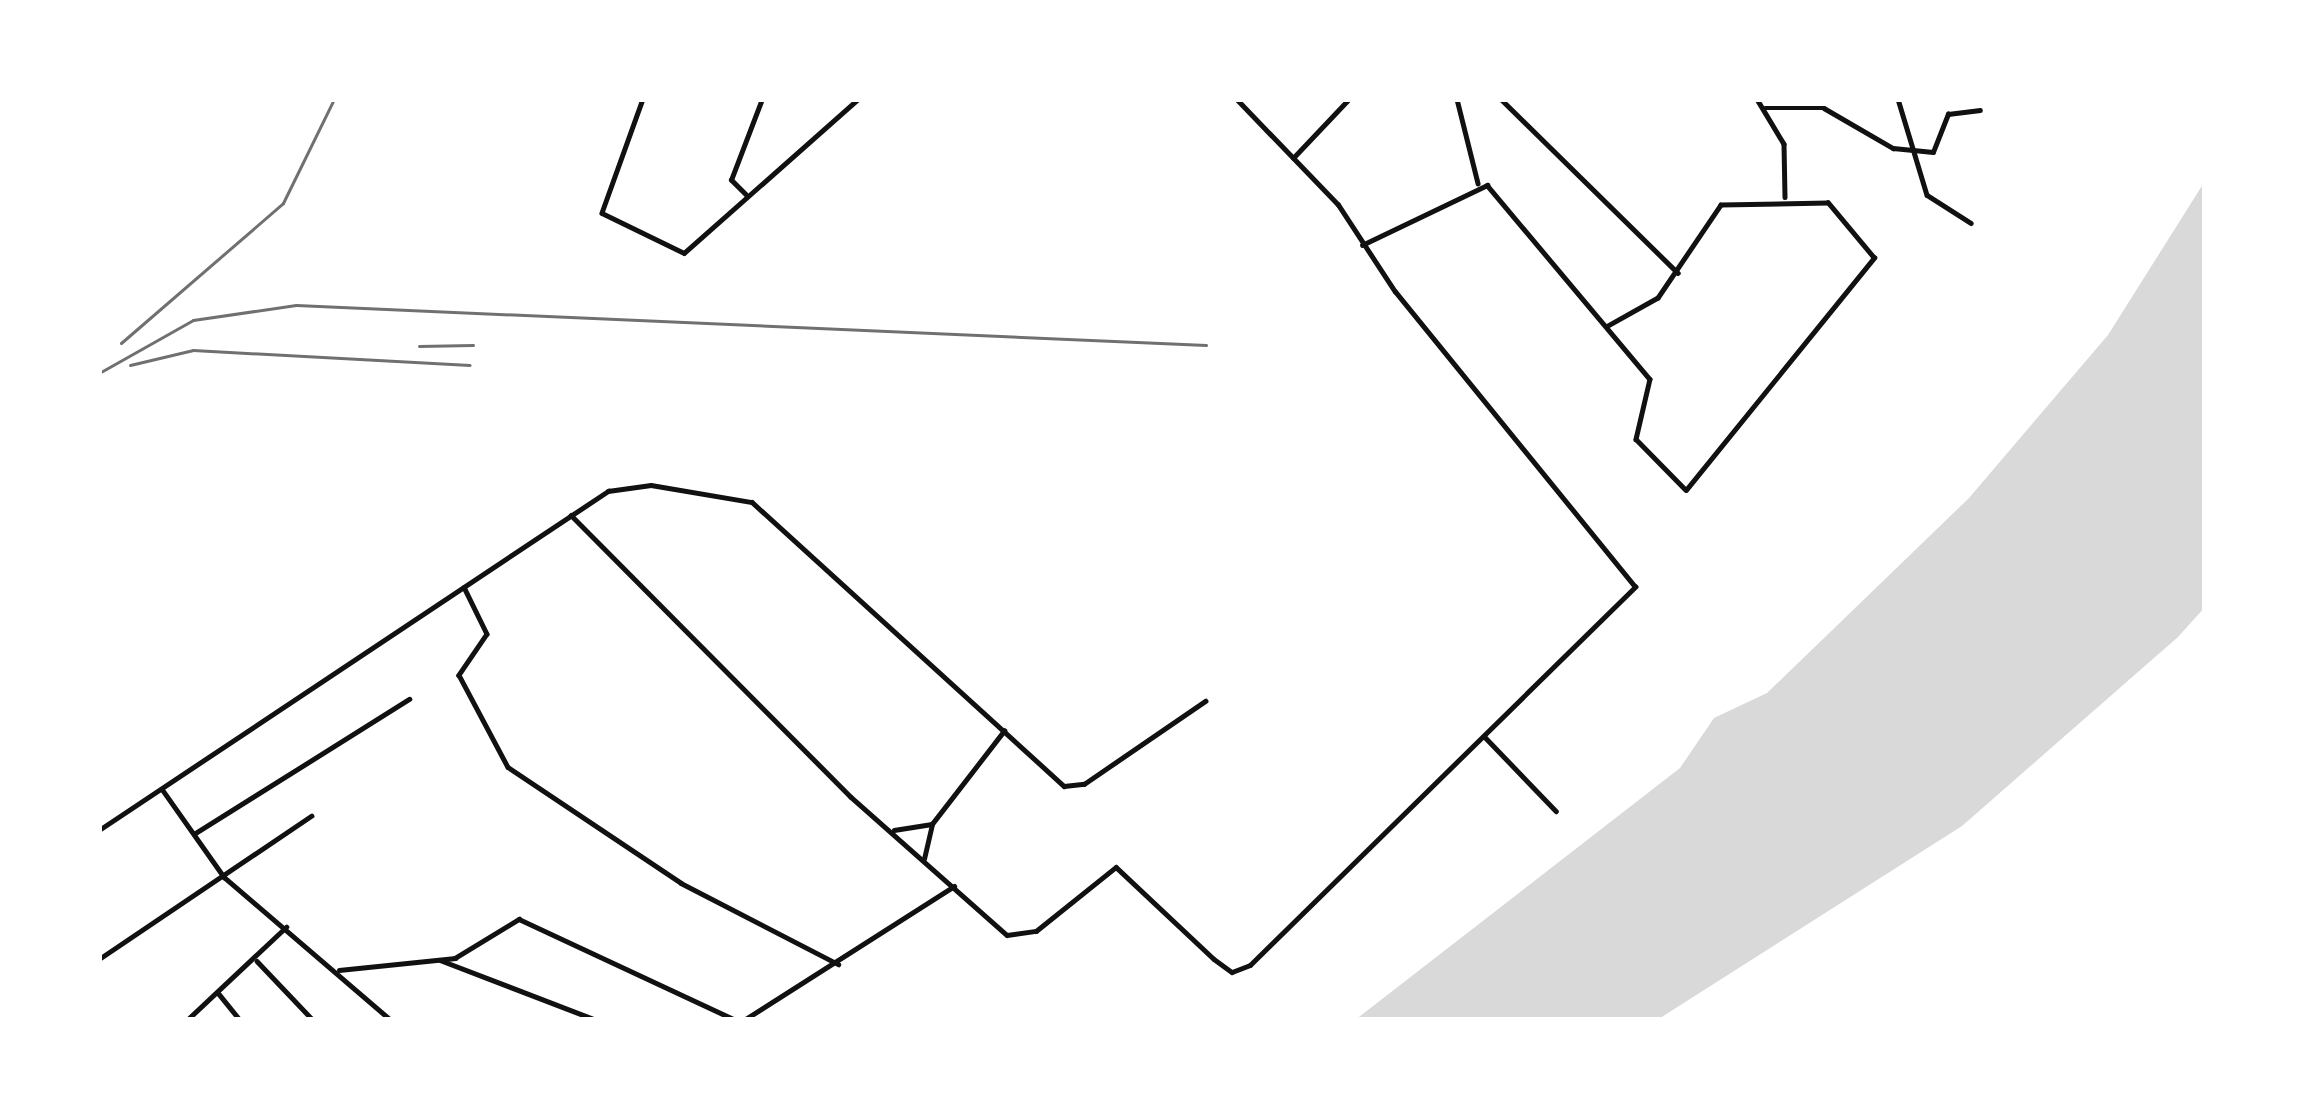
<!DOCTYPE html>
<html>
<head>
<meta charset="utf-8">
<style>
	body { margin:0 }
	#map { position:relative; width:2304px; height:1119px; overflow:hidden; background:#fff; font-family:"Noto Serif",serif }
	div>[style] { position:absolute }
	.water>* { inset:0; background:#d9d9d9 }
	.minor>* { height:4.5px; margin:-2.25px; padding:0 2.25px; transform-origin:2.25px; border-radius:2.25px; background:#111 }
	.rail>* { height:3px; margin:-1.5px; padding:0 1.5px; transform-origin:1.5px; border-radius:1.5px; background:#707070 }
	span { translate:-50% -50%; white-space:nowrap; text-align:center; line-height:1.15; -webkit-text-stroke:12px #fff; paint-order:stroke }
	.frame { position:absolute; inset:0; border:102px solid #fff; pointer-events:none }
</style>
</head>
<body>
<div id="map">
	<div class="water">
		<i style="clip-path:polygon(2205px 181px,2205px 607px,2178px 637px,1962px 826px,1657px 1020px,1355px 1020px,1680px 768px,1714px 718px,1767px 693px,1969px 498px,2108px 335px)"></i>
	</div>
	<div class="minor">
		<i style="left:643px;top:99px;width:121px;rotate:109.8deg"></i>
		<i style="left:602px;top:213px;width:91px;rotate:26deg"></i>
		<i style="left:684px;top:253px;width:232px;rotate:-41.5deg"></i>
		<i style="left:1457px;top:99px;width:87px;rotate:76deg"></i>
		<i style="left:1501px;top:99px;width:248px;rotate:44.5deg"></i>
		<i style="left:1757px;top:99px;width:52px;rotate:59deg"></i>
		<i style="left:1784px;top:144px;width:53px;rotate:88.9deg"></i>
		<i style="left:1898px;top:99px;width:100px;rotate:73.2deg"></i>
		<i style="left:1927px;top:195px;width:52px;rotate:32.5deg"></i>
		<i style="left:1765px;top:108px;width:59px"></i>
		<i style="left:1824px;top:108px;width:80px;rotate:30.1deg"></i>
		<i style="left:1893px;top:148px;width:40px;rotate:5.7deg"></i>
		<i style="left:1933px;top:152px;width:41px;rotate:-68.5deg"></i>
		<i style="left:1948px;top:114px;width:32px;rotate:-7deg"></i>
		<i style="left:1293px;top:158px;width:81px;rotate:-46.5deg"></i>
		<i style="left:746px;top:195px;width:21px;rotate:-135deg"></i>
		<i style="left:731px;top:180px;width:87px;rotate:-69.1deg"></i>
		<i style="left:1362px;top:245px;width:139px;rotate:-25.6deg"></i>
		<i style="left:1487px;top:185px;width:253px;rotate:50deg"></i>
		<i style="left:1650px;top:379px;width:62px;rotate:103.1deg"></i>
		<i style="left:1636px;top:439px;width:71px;rotate:45.6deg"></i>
		<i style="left:1686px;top:490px;width:299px;rotate:-51deg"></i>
		<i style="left:1874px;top:258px;width:72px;rotate:-129.9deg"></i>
		<i style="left:1828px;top:203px;width:107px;rotate:178.9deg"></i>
		<i style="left:1721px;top:205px;width:112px;rotate:124.1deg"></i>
		<i style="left:1658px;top:298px;width:57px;rotate:150.8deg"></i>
		<i style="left:571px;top:515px;width:397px;rotate:45.2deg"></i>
		<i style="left:851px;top:797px;width:208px;rotate:41.5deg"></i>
		<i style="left:1007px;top:935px;width:29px;rotate:-8deg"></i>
		<i style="left:1036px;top:931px;width:102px;rotate:-38.7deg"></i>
		<i style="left:1116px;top:867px;width:134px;rotate:43.2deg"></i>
		<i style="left:1214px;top:959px;width:22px;rotate:36deg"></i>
		<i style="left:1232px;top:972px;width:19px;rotate:-21deg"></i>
		<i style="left:1250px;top:965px;width:540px;rotate:-44.47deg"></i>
		<i style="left:1635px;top:587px;width:380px;rotate:-129.1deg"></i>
		<i style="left:1395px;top:292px;width:104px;rotate:-123.2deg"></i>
		<i style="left:1338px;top:205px;width:147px;rotate:-133.9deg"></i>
		<i style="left:464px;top:587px;width:52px;rotate:63.9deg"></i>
		<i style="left:487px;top:634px;width:50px;rotate:124.3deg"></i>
		<i style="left:459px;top:675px;width:104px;rotate:62deg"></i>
		<i style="left:508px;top:767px;width:208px;rotate:33.8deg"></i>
		<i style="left:681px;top:883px;width:177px;rotate:27.3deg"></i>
		<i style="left:1484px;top:736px;width:104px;rotate:46.2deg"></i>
		<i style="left:162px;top:789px;width:108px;rotate:54.8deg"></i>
		<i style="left:224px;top:877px;width:220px;rotate:40.6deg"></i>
		<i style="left:99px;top:830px;width:612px;rotate:-33.66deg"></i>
		<i style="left:608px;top:491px;width:43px;rotate:-7.9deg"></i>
		<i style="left:651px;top:485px;width:102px;rotate:9.6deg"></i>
		<i style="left:752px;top:502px;width:422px;rotate:42.3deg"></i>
		<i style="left:1064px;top:786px;width:20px;rotate:-6deg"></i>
		<i style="left:1084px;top:784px;width:147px;rotate:-34.4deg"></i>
		<i style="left:894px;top:830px;width:38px;rotate:-9deg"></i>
		<i style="left:932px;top:824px;width:118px;rotate:-52.3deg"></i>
		<i style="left:194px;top:834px;width:254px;rotate:-32.1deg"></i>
		<i style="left:924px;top:859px;width:36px;rotate:-77deg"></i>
		<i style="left:99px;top:959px;width:256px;rotate:-34deg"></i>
		<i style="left:440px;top:960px;width:167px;rotate:21deg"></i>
		<i style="left:257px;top:961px;width:81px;rotate:46.5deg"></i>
		<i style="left:339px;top:970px;width:117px;rotate:-5.9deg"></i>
		<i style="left:455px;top:958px;width:75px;rotate:-31.4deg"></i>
		<i style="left:519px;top:919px;width:239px;rotate:25deg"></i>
		<i style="left:219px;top:994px;width:33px;rotate:51deg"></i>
		<i style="left:187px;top:1020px;width:136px;rotate:-43.2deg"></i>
		<i style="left:744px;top:1020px;width:249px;rotate:-32.5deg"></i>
	</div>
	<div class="rail">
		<i style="left:121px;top:343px;width:214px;rotate:-40.8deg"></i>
		<i style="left:283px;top:203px;width:116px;rotate:-63.9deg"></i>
		<i style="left:419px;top:346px;width:54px;rotate:-1.1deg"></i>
		<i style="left:130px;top:365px;width:65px;rotate:-13.4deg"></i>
		<i style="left:193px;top:350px;width:277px;rotate:3.1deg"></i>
		<i style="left:99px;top:373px;width:108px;rotate:-29.4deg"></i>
		<i style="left:193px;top:320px;width:104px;rotate:-8.3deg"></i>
		<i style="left:296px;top:305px;width:911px;rotate:2.52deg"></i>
	</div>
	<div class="frame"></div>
</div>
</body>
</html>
